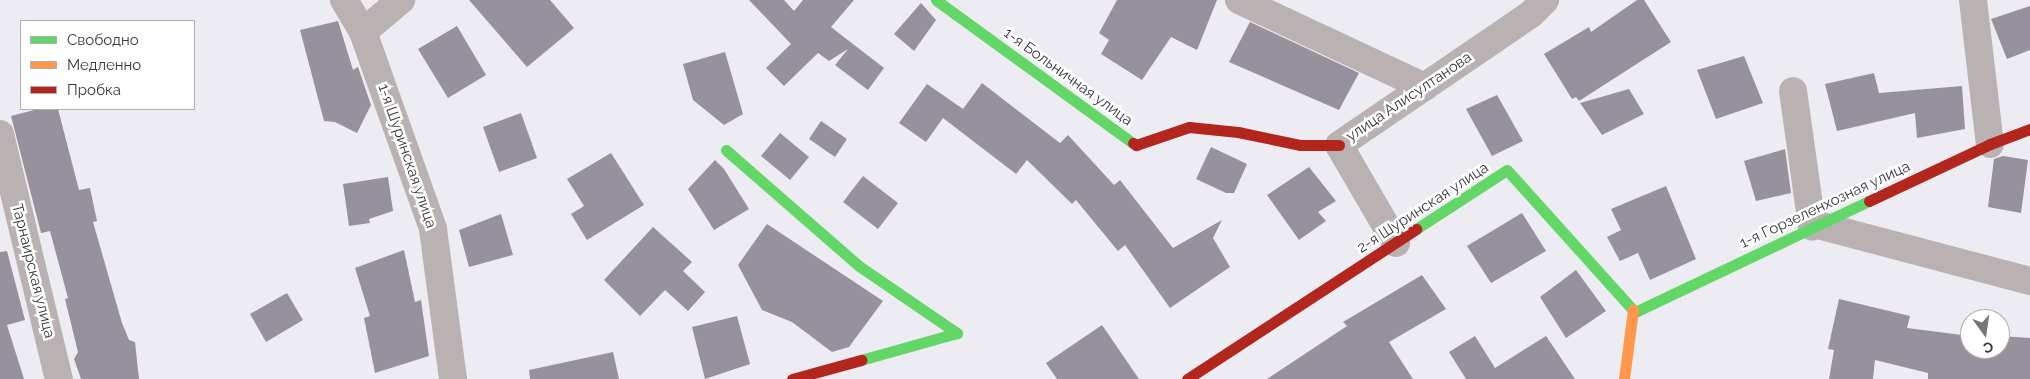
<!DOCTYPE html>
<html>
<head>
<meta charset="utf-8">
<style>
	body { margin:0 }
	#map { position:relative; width:2030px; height:379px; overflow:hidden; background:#eeecf3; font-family:Raleway,sans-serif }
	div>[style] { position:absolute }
	.building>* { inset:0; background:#97919d }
	.street>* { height:28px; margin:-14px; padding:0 14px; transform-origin:14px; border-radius:14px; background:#bab1b2 }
	.fast>* { height:11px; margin:-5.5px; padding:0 5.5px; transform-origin:5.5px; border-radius:5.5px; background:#63d668 }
	.slow>* { height:11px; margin:-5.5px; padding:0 5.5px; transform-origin:5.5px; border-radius:5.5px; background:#ff974d }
	.jam>* { height:11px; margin:-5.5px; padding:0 5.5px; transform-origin:5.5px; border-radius:5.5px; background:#b3261e }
	span { translate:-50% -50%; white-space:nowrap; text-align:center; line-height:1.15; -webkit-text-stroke:5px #fff; paint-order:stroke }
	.street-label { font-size:15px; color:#39373c }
	.legend { position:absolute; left:20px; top:20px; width:175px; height:90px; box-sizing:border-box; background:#fff; border:1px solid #b0afb1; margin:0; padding:6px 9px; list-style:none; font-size:15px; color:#39373c }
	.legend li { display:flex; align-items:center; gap:10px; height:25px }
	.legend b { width:25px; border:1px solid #b0afb1 }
	.north { position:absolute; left:1960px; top:309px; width:50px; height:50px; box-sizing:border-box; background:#fff; border:1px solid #b0afb1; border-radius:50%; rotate:166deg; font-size:14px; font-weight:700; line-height:20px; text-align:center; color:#39373c }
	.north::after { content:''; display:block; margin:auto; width:18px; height:22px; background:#78767c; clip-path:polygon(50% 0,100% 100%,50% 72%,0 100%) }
</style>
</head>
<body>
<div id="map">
	<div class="building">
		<i style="clip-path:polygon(469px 0,550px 0,574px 28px,527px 67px)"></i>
		<i style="clip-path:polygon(749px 0,784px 0,794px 11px,803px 0,854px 0,831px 27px,884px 68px,868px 90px,835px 65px,848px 49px,829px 61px,818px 53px,784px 86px,766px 68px,791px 44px)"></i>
		<i style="clip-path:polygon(1117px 0,1217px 0,1197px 50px,1171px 37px,1142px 80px,1101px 54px,1109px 40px,1099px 33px)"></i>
		<i style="clip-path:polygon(1637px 0,1644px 0,1671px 42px,1579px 101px,1576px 97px,1572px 99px,1544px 54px,1589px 27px,1591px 32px)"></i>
		<i style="clip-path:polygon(921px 3px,936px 20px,914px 51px,894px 34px)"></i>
		<i style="clip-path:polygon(2030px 6px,2030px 50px,2007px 59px,1991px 19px)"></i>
		<i style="clip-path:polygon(338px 21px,353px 70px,358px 67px,371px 105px,357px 133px,335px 122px,324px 121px,300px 30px)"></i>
		<i style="clip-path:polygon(1250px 22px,1359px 73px,1339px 110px,1229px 62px)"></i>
		<i style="clip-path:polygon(457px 26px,486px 75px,448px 98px,418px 49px)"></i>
		<i style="clip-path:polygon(725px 52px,743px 114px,724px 125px,693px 100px,683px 64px)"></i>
		<i style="clip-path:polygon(1744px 56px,1763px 103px,1716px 119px,1697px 70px)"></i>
		<i style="clip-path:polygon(1874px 73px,1879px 93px,1962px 86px,1965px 129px,1917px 138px,1915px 113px,1837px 131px,1825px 84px)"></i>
		<i style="clip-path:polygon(982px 83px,1060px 143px,1068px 135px,1114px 185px,1120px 180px,1173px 248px,1222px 220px,1213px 238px,1230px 267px,1170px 308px,1125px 245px,1118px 251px,1076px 200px,1072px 204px,1027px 160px,1016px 174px,943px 118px,926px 142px,899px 123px,927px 84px,963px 109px)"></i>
		<i style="clip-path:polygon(1629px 89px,1644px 114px,1602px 135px,1580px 103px)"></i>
		<i style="clip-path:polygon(1497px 95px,1523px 141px,1492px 156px,1466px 109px)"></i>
		<i style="clip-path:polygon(38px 109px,58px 109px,79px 190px,90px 188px,97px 221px,93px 222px,122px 323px,129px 340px,135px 342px,139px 379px,81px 379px,74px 359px,78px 352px,65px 299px,68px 298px,50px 231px,41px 233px,11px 116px)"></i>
		<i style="clip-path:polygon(521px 113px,537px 158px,499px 172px,483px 127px)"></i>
		<i style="clip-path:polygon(821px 121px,847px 139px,835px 157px,809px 139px)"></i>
		<i style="clip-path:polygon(780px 133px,809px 157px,790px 180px,761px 156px)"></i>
		<i style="clip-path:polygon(1211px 147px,1247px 164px,1234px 193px,1226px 193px,1196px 179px)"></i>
		<i style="clip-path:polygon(1785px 149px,1791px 193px,1756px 201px,1744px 161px)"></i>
		<i style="clip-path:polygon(611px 153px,644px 205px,587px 240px,571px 214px,584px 206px,567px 179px)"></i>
		<i style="clip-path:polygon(2003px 156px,2028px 160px,2021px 213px,1988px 207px,1994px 159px)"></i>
		<i style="clip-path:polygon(715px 160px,724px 169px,749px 209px,714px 230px,688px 189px)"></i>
		<i style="clip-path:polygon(1309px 167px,1336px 201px,1318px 212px,1326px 221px,1299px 240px,1267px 195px)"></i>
		<i style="clip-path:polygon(863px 176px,898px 203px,878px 229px,843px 202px)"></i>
		<i style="clip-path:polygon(388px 177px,393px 211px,369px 219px,370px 223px,349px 226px,343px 184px)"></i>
		<i style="clip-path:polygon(1666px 186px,1696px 259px,1650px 280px,1638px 253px,1620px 261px,1607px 237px,1621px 230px,1611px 209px)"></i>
		<i style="clip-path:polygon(1522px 213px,1546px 251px,1491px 283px,1467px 246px)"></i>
		<i style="clip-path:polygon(501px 214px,513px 255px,469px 267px,459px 230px)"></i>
		<i style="clip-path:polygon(767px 224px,883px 301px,849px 347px,832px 352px,792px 322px,762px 310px,738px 265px)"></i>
		<i style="clip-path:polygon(653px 227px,692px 262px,683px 271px,705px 292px,688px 311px,665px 290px,640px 316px,604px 280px)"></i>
		<i style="clip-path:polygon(404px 250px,415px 302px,421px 300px,429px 356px,375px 373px,364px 318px,370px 316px,355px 268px)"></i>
		<i style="clip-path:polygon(7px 251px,25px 320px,7px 325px,24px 379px,0 379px,0 252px)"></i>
		<i style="clip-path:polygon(1576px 270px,1606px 311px,1566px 338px,1540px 297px)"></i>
		<i style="clip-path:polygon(1422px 275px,1446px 309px,1389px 342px,1413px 379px,1267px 379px,1347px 326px,1343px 322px)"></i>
		<i style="clip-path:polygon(287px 293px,303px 320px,266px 342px,250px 314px)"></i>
		<i style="clip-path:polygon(1839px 299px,1910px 316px,1907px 328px,1970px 336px,1970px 349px,2000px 349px,2000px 336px,2030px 338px,2030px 379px,1928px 379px,1928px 373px,1875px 360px,1873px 379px,1829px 379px,1834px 350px,1828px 349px)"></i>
		<i style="clip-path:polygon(737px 316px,750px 364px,705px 379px,692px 327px)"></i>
		<i style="clip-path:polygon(1102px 325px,1139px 379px,1057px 379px,1046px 363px)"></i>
		<i style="clip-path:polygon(1475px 336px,1495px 368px,1546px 336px,1575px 379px,1466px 379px,1449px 352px)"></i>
		<i style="clip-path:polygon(613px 352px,619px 379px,530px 379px,529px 370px)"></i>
	</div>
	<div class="street">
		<i style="left:344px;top:0;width:37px;rotate:59deg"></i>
		<i style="left:363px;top:32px;width:209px;rotate:70.4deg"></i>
		<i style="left:433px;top:229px;width:151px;rotate:82.4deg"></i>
		<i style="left:1239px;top:0;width:205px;rotate:25.1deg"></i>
		<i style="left:1973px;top:0;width:145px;rotate:83.3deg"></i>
		<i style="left:363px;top:32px;width:50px;rotate:-40.1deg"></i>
		<i style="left:1793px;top:91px;width:137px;rotate:82deg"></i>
		<i style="left:0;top:134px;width:252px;rotate:76.5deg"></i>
		<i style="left:1818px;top:225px;width:219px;rotate:14.8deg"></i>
		<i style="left:1396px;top:243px;width:113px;rotate:-120.2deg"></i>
		<i style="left:1339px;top:145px;width:232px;rotate:-34.3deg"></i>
		<i style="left:1531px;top:14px;width:20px;rotate:-45deg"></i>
	</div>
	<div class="fast">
		<i style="left:936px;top:0;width:243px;rotate:36deg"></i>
		<i style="left:726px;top:150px;width:176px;rotate:41.1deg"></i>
		<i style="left:859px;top:266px;width:119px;rotate:34.4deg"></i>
		<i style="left:957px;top:333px;width:100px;rotate:164.3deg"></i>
		<i style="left:1416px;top:229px;width:108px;rotate:-33deg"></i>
		<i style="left:1507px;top:170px;width:188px;rotate:48deg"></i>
		<i style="left:1635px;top:312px;width:259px;rotate:-25.4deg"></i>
	</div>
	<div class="slow">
		<i style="left:1624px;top:379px;width:70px;rotate:-82.6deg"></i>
	</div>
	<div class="jam">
		<i style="left:1133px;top:143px;width:4px;rotate:34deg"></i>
		<i style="left:1136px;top:145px;width:56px;rotate:-18.8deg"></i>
		<i style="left:1189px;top:127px;width:49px;rotate:5.8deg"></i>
		<i style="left:1238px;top:132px;width:63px;rotate:11.8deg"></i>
		<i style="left:1300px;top:145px;width:39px"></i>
		<i style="left:1869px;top:201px;width:134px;rotate:-25.2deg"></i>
		<i style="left:1990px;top:144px;width:43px;rotate:-20.6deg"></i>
		<i style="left:792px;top:379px;width:72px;rotate:-15.4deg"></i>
		<i style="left:1187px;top:379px;width:274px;rotate:-33.2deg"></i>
	</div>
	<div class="street-label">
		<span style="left:1068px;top:77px;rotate:36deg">1-я Больничная улица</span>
		<span style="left:1409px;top:97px;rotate:-34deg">улица Алисултанова</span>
		<span style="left:407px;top:156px;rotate:71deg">1-я Шуринская улица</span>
		<span style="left:1825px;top:205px;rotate:-25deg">1-я Горзеленхозная улица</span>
		<span style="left:1423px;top:208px;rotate:-33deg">2-я Шуринская улица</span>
		<span style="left:33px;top:271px;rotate:76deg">Тарнаирская улица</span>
	</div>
	<ul class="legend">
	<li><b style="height:6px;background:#63d668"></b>Свободно</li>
	<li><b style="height:6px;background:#ff974d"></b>Медленно</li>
	<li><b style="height:6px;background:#b3261e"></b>Пробка</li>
	</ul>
	<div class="north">С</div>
</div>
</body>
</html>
